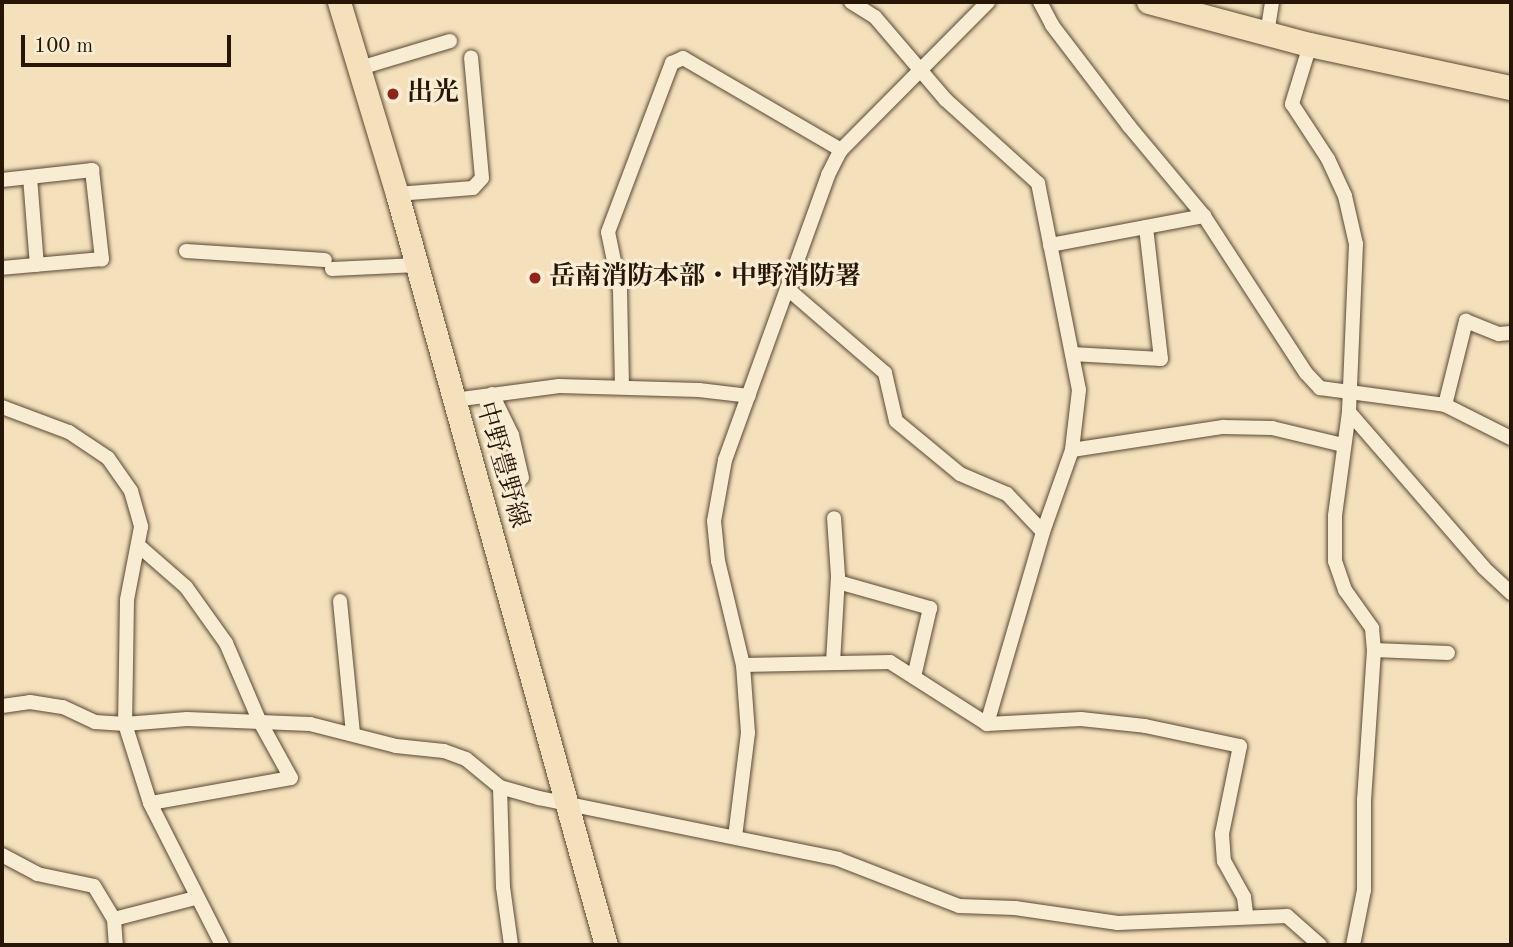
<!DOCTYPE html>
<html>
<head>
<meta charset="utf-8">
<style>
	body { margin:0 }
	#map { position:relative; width:1513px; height:947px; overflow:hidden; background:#f4e1bc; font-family:"Old Standard TT","Noto Serif JP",serif }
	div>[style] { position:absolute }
	.roads { filter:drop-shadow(0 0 2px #5a4934) drop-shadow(0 0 2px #5a4934) }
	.minor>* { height:14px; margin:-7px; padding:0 7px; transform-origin:7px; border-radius:7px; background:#f8ecd3 }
	.primary>* { height:23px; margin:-11.5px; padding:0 11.5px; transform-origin:11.5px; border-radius:11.5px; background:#f4e1bc }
	.trunk>* { height:24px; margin:-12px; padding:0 12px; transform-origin:12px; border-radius:12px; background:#f4e1bc }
	.dots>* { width:19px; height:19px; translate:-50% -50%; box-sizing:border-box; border:4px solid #f8ecd3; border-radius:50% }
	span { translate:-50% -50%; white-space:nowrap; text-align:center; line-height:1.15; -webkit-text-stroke:6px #f8ecd3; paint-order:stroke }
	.poi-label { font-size:26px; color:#271606; font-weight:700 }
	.left { translate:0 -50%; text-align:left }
	.street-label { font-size:26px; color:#271606 }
	.frame { position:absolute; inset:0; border:4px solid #271606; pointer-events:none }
	.scale { position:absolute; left:21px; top:35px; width:210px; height:32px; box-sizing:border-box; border:4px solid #271606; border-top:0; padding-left:9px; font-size:21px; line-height:24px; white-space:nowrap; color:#271606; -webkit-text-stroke:5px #f8ecd3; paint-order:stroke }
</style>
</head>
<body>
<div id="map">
	<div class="roads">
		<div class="minor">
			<i style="left:851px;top:2px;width:28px;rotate:32deg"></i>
			<i style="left:875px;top:17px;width:109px;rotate:49.5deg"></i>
			<i style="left:946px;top:100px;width:124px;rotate:42.1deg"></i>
			<i style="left:1038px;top:183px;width:211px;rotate:78.8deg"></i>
			<i style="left:1079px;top:390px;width:60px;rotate:96.7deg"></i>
			<i style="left:1072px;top:450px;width:87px;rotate:109.5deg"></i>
			<i style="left:1043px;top:532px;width:200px;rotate:106.3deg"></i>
			<i style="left:1040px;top:2px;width:26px;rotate:62deg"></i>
			<i style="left:1052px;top:25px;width:127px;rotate:52.7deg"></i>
			<i style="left:1129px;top:126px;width:117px;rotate:50.2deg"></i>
			<i style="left:1204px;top:216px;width:187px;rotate:57deg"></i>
			<i style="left:1306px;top:373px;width:21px;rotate:47deg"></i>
			<i style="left:1320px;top:388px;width:126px;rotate:7.7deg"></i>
			<i style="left:1445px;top:405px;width:74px;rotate:26.6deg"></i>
			<i style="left:1267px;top:34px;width:32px;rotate:-81deg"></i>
			<i style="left:1310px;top:45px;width:62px;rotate:107deg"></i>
			<i style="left:1292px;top:104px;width:66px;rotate:56.8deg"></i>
			<i style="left:1328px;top:159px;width:41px;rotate:65.3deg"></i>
			<i style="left:1345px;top:196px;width:49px;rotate:77.1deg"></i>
			<i style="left:1356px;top:244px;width:168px;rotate:92.4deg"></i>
			<i style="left:1349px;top:412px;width:105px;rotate:97.7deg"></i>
			<i style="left:1335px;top:516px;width:45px;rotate:90deg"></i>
			<i style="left:1335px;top:561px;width:31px;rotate:71deg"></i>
			<i style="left:1345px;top:590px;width:47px;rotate:54.6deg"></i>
			<i style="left:1372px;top:628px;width:22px;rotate:85deg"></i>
			<i style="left:1374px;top:650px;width:149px;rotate:93.8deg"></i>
			<i style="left:1364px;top:799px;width:91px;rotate:90deg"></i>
			<i style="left:1364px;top:890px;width:56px;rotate:101.3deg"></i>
			<i style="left:360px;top:68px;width:94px;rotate:-16.7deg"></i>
			<i style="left:30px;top:177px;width:88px;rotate:85.5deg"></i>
			<i style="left:2px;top:180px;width:91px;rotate:-6.3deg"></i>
			<i style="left:92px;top:170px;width:90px;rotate:83.6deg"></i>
			<i style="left:102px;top:259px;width:100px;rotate:174.9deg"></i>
			<i style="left:397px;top:194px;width:76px;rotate:-4.5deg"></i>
			<i style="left:473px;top:188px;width:13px;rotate:-48deg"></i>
			<i style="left:482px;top:178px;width:121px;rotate:-95.2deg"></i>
			<i style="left:1050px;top:245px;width:157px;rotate:-10.7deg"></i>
			<i style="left:186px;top:251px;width:139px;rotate:3.7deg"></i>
			<i style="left:332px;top:269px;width:86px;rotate:-2.7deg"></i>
			<i style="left:789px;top:290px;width:127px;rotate:40.8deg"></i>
			<i style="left:885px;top:373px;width:49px;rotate:77.1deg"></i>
			<i style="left:896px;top:421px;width:83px;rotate:39.6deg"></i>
			<i style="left:960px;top:474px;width:51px;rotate:23.1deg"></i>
			<i style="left:1007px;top:494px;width:52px;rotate:46.5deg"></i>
			<i style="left:1072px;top:354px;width:89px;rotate:3.2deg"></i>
			<i style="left:1161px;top:359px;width:133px;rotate:-96.5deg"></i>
			<i style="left:622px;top:386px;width:96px;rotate:-91.2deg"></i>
			<i style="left:620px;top:290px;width:59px;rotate:-101.7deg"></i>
			<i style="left:608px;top:232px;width:181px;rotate:-69.3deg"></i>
			<i style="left:672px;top:63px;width:12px;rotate:-24deg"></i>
			<i style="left:683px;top:58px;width:183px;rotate:30.2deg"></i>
			<i style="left:492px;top:394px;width:46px;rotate:64deg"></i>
			<i style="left:512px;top:435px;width:44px;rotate:76.9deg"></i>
			<i style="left:454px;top:400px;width:106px;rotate:-7.6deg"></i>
			<i style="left:559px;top:386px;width:140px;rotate:1.6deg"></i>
			<i style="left:699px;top:390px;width:50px;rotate:6.8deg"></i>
			<i style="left:1445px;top:405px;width:87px;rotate:-76deg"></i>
			<i style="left:1466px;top:321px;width:35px;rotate:22deg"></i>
			<i style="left:1499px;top:334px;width:12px;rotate:-5deg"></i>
			<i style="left:2px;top:407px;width:72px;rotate:20.5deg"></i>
			<i style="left:69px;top:432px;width:47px;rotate:33.7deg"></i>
			<i style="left:108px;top:458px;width:40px;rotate:55.1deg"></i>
			<i style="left:131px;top:491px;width:37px;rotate:74deg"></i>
			<i style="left:141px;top:527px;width:74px;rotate:100.9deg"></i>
			<i style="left:127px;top:600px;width:124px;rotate:90.9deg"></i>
			<i style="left:125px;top:724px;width:83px;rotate:72.4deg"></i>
			<i style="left:150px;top:803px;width:159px;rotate:63.1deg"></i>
			<i style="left:1349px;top:412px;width:206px;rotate:49.1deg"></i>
			<i style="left:1484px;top:568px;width:37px;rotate:43deg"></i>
			<i style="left:1072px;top:450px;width:153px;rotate:-8.7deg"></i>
			<i style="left:1223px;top:427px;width:49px;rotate:1.2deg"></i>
			<i style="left:1272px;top:428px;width:73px;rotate:13.5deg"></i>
			<i style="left:139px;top:546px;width:62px;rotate:41.1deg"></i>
			<i style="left:186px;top:587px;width:69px;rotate:54.5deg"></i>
			<i style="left:226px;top:643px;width:84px;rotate:66.8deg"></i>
			<i style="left:259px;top:720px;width:66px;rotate:61.1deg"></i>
			<i style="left:291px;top:778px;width:143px;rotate:169.9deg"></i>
			<i style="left:838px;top:582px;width:96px;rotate:15.8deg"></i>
			<i style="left:930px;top:608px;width:71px;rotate:103.1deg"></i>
			<i style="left:340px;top:601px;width:133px;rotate:84.4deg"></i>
			<i style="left:1374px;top:650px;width:74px;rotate:2.3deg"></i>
			<i style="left:833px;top:663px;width:87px;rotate:-86.7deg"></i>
			<i style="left:838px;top:576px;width:58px;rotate:-93.9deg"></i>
			<i style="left:743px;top:665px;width:147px;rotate:-1.2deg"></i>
			<i style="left:890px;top:662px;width:115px;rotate:32.6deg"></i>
			<i style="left:987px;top:724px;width:94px;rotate:-3deg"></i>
			<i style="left:1081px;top:719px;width:64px;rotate:6.2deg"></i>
			<i style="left:1145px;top:726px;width:97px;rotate:11.9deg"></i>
			<i style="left:1240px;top:746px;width:90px;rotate:101.6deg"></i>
			<i style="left:1222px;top:834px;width:27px;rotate:86deg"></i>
			<i style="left:1224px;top:861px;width:41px;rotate:60.9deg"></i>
			<i style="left:1244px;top:897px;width:17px;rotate:83deg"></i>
			<i style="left:2px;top:706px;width:28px;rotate:-8deg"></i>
			<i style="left:30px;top:702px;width:33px;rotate:9deg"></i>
			<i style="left:63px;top:707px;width:35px;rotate:25deg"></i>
			<i style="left:95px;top:722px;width:30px;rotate:4deg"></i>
			<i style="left:125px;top:724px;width:62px;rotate:-4.6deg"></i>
			<i style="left:187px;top:719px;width:123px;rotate:2.3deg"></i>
			<i style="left:310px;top:724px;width:89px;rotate:14.3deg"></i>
			<i style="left:396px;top:746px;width:48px;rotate:5.9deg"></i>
			<i style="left:444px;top:751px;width:23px;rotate:20deg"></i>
			<i style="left:466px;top:759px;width:44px;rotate:39.5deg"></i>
			<i style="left:500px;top:787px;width:41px;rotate:15.8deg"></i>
			<i style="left:539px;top:798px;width:305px;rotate:11.5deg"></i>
			<i style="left:838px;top:859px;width:130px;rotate:21.2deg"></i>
			<i style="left:959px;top:906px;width:56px;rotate:2deg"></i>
			<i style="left:1015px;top:908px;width:104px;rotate:8.3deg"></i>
			<i style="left:1118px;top:923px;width:169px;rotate:-2.4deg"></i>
			<i style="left:1287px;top:916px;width:44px;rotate:41.3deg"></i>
			<i style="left:500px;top:787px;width:100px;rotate:88.3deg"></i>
			<i style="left:503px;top:887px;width:59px;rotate:82.1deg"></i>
			<i style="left:735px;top:837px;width:105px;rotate:-82.9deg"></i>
			<i style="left:748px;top:733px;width:68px;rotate:-94.2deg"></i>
			<i style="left:743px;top:665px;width:107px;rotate:-103.5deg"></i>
			<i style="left:718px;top:561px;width:40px;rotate:-95.7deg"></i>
			<i style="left:714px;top:521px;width:62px;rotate:-79.8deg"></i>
			<i style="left:725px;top:460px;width:303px;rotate:-70.1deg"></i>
			<i style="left:828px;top:175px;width:28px;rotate:-63deg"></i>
			<i style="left:841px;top:150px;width:209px;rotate:-45.2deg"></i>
			<i style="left:2px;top:855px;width:40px;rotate:28deg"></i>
			<i style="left:37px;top:874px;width:58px;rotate:11.9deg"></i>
			<i style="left:94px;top:886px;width:39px;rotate:59deg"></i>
			<i style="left:114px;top:919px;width:26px;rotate:86deg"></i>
			<i style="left:114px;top:919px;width:84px;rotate:-14.5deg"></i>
		</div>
		<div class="primary">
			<i style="left:339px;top:2px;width:201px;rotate:73.2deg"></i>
			<i style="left:397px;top:194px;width:780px;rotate:74.45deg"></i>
		</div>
		<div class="trunk">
			<i style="left:1149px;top:2px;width:167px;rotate:15deg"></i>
			<i style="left:1310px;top:45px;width:206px;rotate:12.1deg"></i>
		</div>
	</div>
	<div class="dots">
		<i style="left:393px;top:94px;background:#8f2418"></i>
		<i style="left:535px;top:278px;background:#8f2418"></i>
	</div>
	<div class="poi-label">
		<span class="left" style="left:407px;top:94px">出光</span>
		<span class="left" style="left:549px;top:278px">岳南消防本部・中野消防署</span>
	</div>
	<div class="street-label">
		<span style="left:501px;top:465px;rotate:74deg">中野豊野線</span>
	</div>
	<div class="frame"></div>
	<div class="scale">100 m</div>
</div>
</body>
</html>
